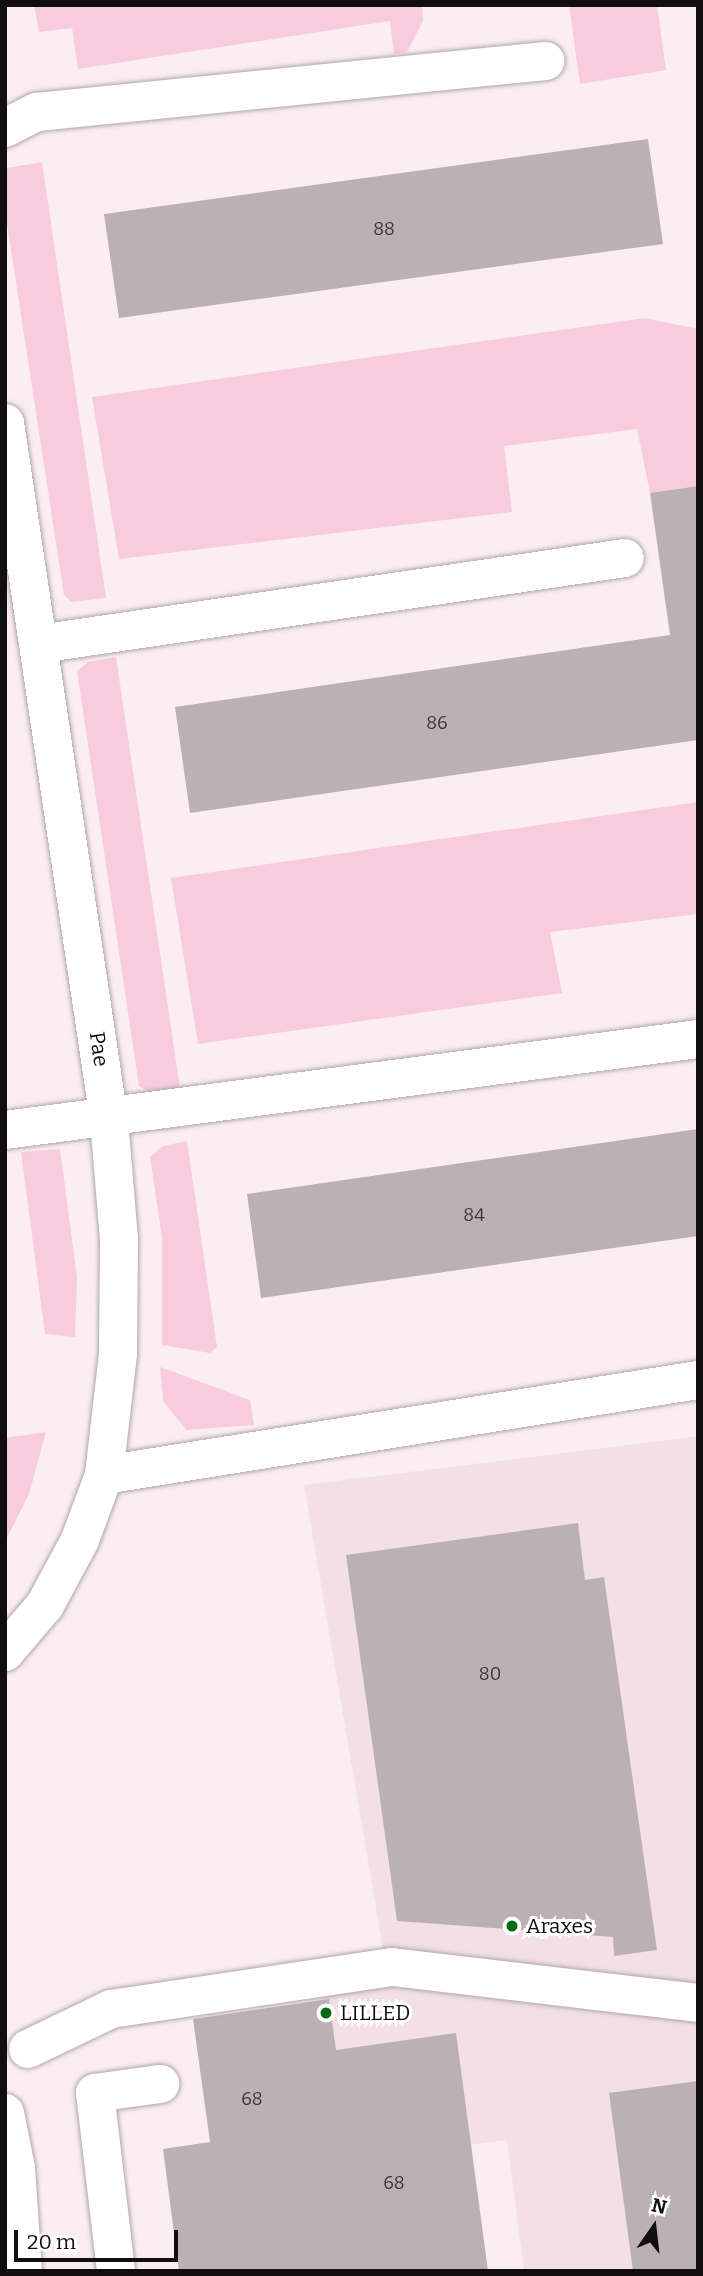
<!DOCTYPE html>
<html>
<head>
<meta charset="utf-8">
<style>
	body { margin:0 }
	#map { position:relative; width:703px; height:2276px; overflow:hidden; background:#faeef2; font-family:Bitter,serif }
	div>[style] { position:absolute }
	.built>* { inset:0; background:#f3e0e7 }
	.green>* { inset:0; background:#f9ccdd }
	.building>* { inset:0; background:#bbb0b4 }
	.roads { filter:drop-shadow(0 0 2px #b1a6aa) drop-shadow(0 0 2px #b1a6aa) }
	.minor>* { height:38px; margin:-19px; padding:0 19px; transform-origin:19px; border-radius:19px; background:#fff }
	.dots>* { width:19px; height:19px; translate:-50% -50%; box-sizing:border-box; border:4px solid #fff; border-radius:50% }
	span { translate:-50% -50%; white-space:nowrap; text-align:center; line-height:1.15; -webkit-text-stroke:6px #fff; paint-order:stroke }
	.number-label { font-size:18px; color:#3c3638 }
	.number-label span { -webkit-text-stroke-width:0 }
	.street-label { font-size:21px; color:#110e0f }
	.poi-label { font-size:21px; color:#110e0f }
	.left { translate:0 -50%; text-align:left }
	.frame { position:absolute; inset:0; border:7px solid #110e0f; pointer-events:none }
	.north { position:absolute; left:619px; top:2192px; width:70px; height:70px; -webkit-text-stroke:5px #fff; paint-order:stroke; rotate:14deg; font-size:19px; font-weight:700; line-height:28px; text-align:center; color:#110e0f }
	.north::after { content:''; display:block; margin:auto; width:24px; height:32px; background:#110e0f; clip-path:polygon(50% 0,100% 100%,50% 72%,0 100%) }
	.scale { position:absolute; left:14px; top:2230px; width:164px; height:32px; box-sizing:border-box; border:4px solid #110e0f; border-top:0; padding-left:9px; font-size:21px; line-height:24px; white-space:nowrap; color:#110e0f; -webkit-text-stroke:5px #fff; paint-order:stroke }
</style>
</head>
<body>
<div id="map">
	<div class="built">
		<i style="clip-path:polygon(698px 1436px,698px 2271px,524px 2271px,507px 2140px,347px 2161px,317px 1961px,383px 1949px,304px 1485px)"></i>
	</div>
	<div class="green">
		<i style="clip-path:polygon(34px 5px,422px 5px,423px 21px,407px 52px,394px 54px,390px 21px,78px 69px,72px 28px,39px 32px)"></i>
		<i style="clip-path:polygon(569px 5px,657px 5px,666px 70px,580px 84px)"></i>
		<i style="clip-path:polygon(42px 162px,106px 598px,71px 602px,64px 595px,5px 211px,6px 168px)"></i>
		<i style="clip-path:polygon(645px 318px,698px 329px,698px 486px,650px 493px,637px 429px,504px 446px,512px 512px,119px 559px,92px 397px)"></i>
		<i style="clip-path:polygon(116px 657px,180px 1088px,149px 1092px,139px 1086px,77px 671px,88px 662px)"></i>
		<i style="clip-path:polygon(698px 802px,698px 914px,550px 932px,562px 993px,198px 1044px,171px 878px)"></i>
		<i style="clip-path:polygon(187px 1141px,217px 1347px,210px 1353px,162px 1345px,162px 1237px,150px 1157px,163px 1146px)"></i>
		<i style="clip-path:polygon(60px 1149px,77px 1277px,75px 1337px,45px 1334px,21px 1152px)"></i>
		<i style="clip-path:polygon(160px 1367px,250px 1400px,254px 1425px,186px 1430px,163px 1401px)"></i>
		<i style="clip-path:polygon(46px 1432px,29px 1494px,5px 1542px,5px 1438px)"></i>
	</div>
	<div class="building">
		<i style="clip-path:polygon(648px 139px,663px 244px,119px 318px,104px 214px)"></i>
		<i style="clip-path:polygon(698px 486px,698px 740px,190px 813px,175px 707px,670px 635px,650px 493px)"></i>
		<i style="clip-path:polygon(698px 1129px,698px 1236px,261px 1298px,247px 1194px)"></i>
		<i style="clip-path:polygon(578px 1523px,585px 1580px,604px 1577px,657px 1950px,614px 1956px,613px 1937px,397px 1921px,346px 1555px)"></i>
		<i style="clip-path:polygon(329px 1999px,336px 2050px,456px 2033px,488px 2271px,179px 2271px,163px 2149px,210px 2142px,193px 2019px)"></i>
		<i style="clip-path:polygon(698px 2081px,698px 2271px,633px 2271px,609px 2093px)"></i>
	</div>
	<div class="roads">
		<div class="minor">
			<i style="left:5px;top:128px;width:36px;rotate:-27deg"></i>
			<i style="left:37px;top:112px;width:511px;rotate:-5.73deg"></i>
			<i style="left:5px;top:423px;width:705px;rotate:81.51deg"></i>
			<i style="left:109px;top:1120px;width:119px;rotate:85.2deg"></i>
			<i style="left:119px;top:1239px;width:115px;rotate:90.5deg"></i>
			<i style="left:118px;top:1354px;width:122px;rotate:96.6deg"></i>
			<i style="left:104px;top:1475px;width:69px;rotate:110.3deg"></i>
			<i style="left:80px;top:1540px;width:74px;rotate:118.3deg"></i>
			<i style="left:45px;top:1605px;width:62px;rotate:130.4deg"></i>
			<i style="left:39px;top:644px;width:592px;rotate:-8.35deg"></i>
			<i style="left:5px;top:1130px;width:699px;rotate:-7.48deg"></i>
			<i style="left:104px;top:1475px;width:602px;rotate:-9.09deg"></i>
			<i style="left:28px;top:2049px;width:92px;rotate:-25.7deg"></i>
			<i style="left:111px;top:2009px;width:284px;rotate:-8.5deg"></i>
			<i style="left:392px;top:1967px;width:308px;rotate:6.7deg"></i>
			<i style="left:5px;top:2113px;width:56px;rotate:78.7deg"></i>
			<i style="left:16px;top:2168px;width:103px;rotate:86.1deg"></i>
			<i style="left:116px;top:2271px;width:179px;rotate:-96.7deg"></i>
			<i style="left:95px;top:2093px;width:66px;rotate:-7.9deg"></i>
		</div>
	</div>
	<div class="dots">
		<i style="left:512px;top:1926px;background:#086a16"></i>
		<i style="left:326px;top:2013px;background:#086a16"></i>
	</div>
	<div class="number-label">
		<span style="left:384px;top:229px">88</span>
		<span style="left:437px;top:723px">86</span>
		<span style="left:474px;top:1215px">84</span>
		<span style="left:490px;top:1674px">80</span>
		<span style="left:252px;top:2099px">68</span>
		<span style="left:394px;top:2183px">68</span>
	</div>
	<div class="street-label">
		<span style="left:99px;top:1049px;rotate:82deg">Pae</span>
	</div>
	<div class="poi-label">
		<span class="left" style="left:526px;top:1926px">Araxes</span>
		<span class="left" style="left:340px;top:2013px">LILLED</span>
	</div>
	<div class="frame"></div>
	<div class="north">N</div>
	<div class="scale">20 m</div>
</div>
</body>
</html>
